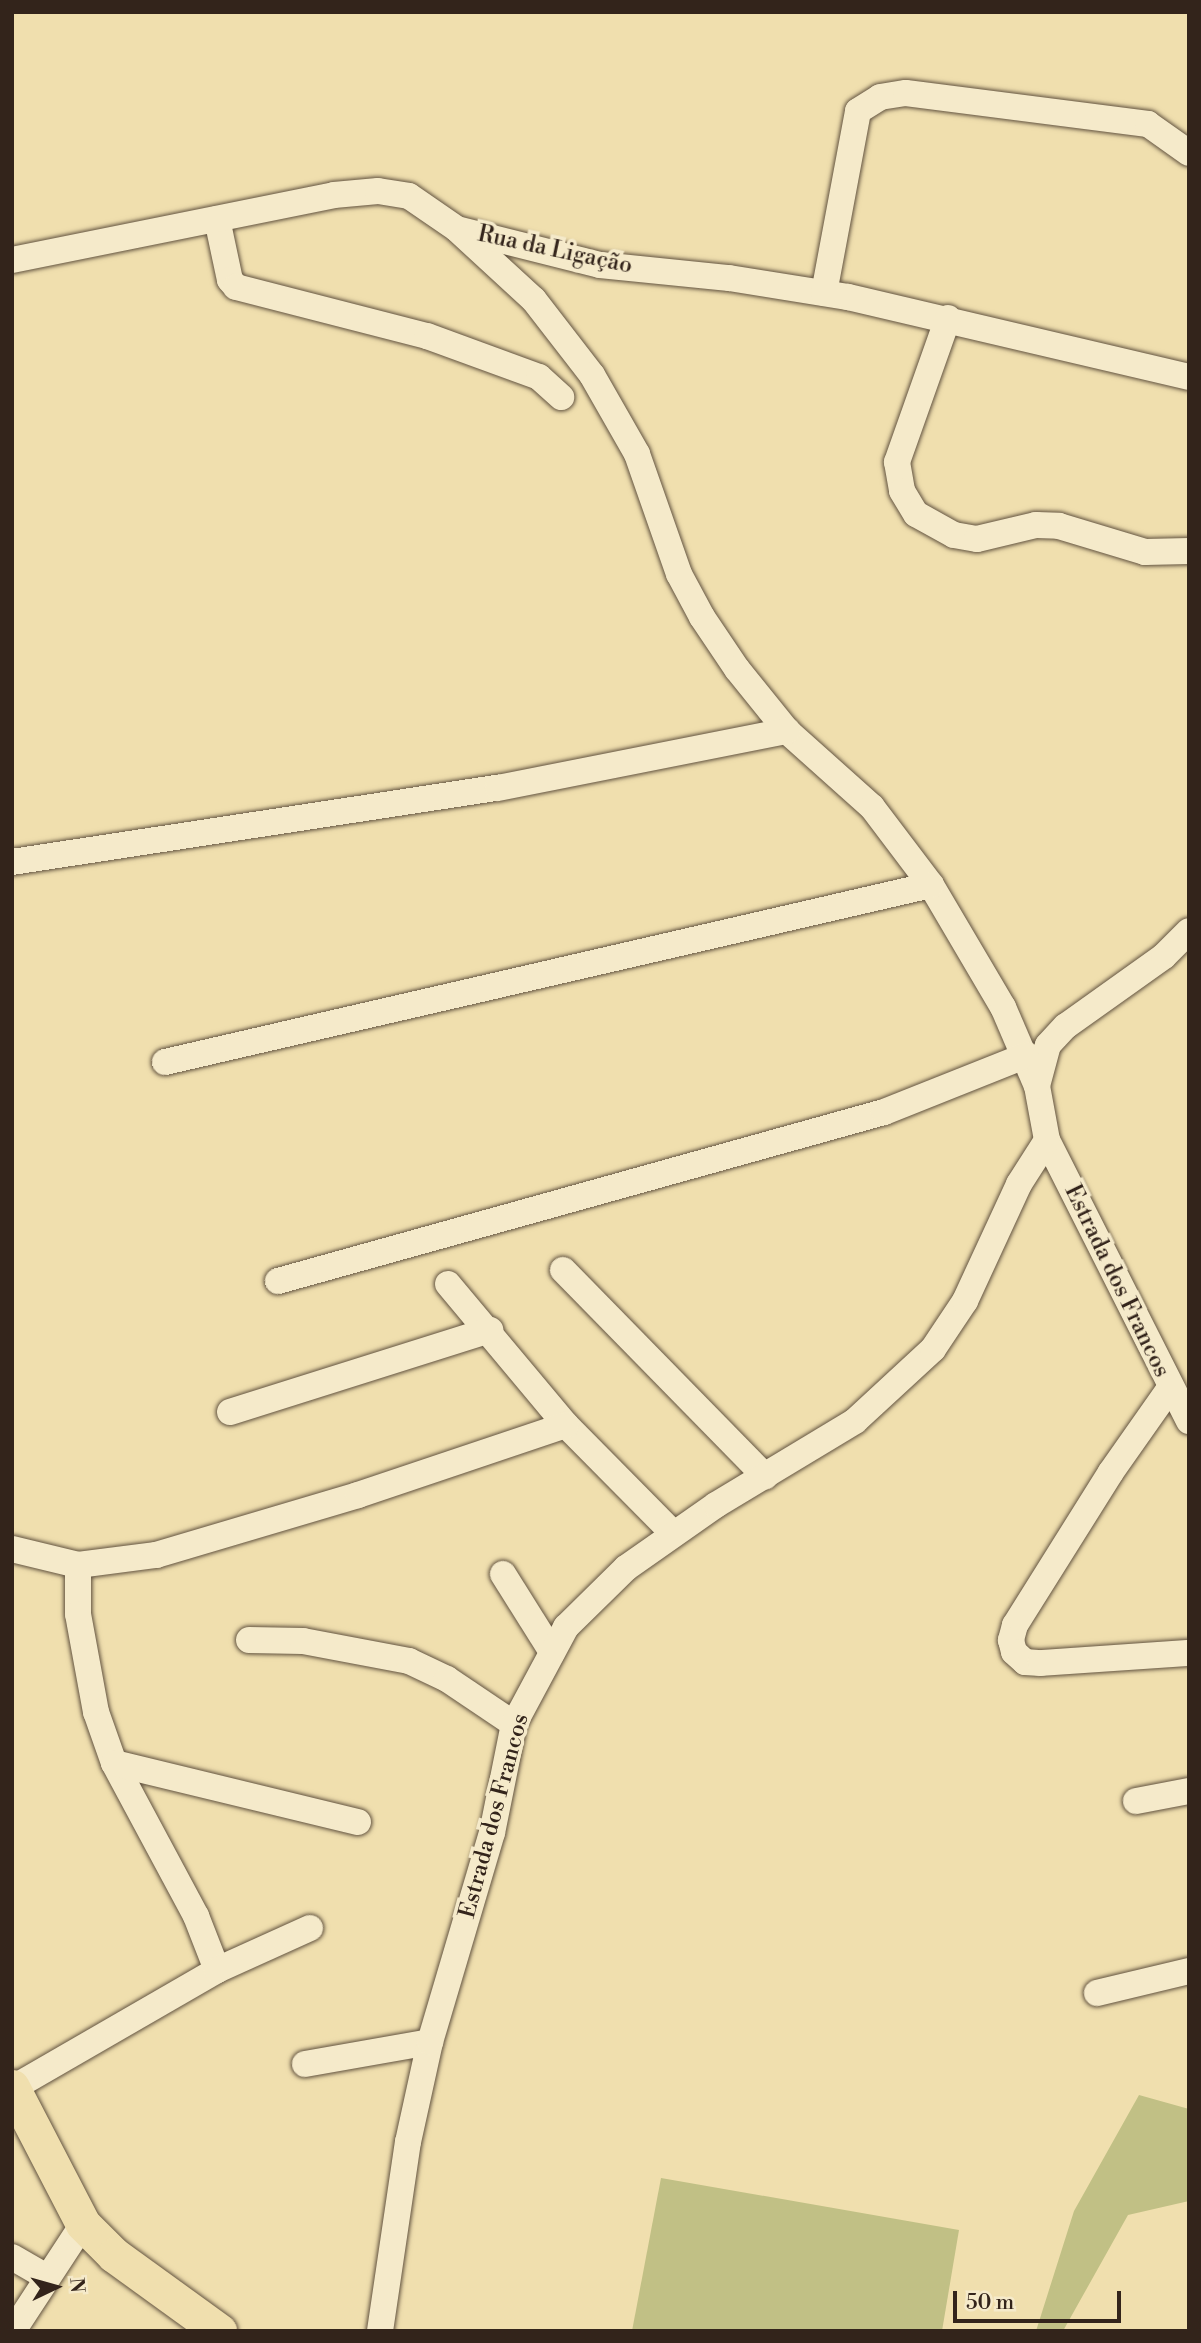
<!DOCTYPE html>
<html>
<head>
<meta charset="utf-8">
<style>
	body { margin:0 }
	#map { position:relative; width:1201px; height:2343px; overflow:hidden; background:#f0dfae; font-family:"Libre Bodoni",serif }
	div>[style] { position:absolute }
	.green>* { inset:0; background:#c1c085 }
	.roads { filter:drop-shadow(0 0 2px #625340) drop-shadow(0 0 2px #625340) }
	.minor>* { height:26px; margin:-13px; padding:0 13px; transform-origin:13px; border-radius:13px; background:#f5eaca }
	.major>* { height:35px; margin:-17.5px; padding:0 17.5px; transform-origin:17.5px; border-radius:17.5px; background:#f0dfae }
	span { translate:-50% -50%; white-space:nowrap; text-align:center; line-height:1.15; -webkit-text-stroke:7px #f5eaca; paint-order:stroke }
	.street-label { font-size:23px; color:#33241b }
	.frame { position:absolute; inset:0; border:14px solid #33241b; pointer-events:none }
	.north { position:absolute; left:21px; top:2252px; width:70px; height:70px; -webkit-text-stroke:5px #f5eaca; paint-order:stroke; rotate:85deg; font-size:19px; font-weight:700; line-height:28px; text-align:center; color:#33241b }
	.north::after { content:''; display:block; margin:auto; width:24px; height:32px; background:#33241b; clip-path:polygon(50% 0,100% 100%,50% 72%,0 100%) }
	.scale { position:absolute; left:953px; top:2291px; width:168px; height:32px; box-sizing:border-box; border:4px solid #33241b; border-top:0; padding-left:9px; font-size:21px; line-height:24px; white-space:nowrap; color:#33241b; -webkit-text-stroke:5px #f5eaca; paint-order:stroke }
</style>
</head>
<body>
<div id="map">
	<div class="green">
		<i style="clip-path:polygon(1139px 2095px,1189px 2109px,1189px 2201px,1128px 2215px,1063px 2331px,1036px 2331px,1074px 2211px)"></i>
		<i style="clip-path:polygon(661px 2178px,959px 2230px,942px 2331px,632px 2331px)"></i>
	</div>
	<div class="roads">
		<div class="minor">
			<i style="left:217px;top:219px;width:62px;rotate:78deg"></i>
			<i style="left:230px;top:280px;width:9px;rotate:49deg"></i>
			<i style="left:236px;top:287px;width:197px;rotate:14.4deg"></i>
			<i style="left:427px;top:336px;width:119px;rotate:20.1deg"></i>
			<i style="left:539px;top:377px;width:30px;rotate:42deg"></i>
			<i style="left:460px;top:232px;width:100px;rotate:42.6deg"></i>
			<i style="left:534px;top:300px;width:95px;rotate:52.3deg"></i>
			<i style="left:592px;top:375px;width:91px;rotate:60.3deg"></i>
			<i style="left:637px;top:454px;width:127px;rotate:70.7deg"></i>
			<i style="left:679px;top:574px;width:49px;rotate:61.9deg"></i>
			<i style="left:702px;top:617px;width:63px;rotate:56.1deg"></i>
			<i style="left:737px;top:669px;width:80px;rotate:51.1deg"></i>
			<i style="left:787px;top:731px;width:114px;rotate:41.8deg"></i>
			<i style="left:872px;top:807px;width:98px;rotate:52.9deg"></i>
			<i style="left:931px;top:885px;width:142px;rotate:59.5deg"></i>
			<i style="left:1003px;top:1007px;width:84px;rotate:66.8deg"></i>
			<i style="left:12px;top:260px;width:328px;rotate:-11.4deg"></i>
			<i style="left:334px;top:195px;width:44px;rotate:-5.2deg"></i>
			<i style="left:378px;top:191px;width:31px;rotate:9deg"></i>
			<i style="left:409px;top:196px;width:58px;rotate:34.5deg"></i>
			<i style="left:457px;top:229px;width:147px;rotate:14.1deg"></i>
			<i style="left:600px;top:265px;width:130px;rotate:5.8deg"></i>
			<i style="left:729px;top:278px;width:121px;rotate:9.1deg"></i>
			<i style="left:848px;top:297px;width:350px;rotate:13.2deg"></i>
			<i style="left:824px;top:293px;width:185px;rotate:-79.4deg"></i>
			<i style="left:858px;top:111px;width:26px;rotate:-32deg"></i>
			<i style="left:880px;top:97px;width:26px;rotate:-9deg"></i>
			<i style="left:906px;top:93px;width:244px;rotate:7.3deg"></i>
			<i style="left:1148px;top:124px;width:50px;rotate:35.3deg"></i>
			<i style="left:948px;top:318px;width:153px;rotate:109.5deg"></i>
			<i style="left:897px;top:462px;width:29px;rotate:80deg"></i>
			<i style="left:902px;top:491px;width:27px;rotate:59deg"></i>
			<i style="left:916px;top:514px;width:43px;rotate:28.9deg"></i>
			<i style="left:954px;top:535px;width:23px;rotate:10deg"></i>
			<i style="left:977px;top:539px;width:61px;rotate:-13.3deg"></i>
			<i style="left:1036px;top:525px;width:23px;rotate:2deg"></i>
			<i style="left:1059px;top:526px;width:90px;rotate:16.8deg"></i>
			<i style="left:1145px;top:552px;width:44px;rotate:-1.3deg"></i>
			<i style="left:12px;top:862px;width:492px;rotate:-8.7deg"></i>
			<i style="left:498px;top:788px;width:295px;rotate:-11.2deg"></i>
			<i style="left:165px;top:1062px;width:786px;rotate:-13.01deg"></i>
			<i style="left:1047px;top:1140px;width:315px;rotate:63.2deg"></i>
			<i style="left:563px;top:1270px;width:289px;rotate:45.6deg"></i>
			<i style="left:278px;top:1281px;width:629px;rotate:-15.58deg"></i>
			<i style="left:884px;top:1112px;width:154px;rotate:-21.7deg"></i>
			<i style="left:448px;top:1284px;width:184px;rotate:50.1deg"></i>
			<i style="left:566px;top:1425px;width:152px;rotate:45.3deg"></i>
			<i style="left:1170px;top:1388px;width:103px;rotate:125.1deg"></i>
			<i style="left:1111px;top:1472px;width:181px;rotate:122.1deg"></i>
			<i style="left:1015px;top:1625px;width:16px;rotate:105deg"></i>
			<i style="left:1011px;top:1640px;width:12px;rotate:76deg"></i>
			<i style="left:1014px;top:1652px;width:15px;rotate:42deg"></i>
			<i style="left:1025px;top:1662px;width:16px;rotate:4deg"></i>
			<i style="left:1041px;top:1663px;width:148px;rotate:-3.9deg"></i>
			<i style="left:230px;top:1412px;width:273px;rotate:-17.5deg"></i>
			<i style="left:12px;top:1549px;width:68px;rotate:13.6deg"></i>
			<i style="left:78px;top:1565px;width:79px;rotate:-7.3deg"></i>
			<i style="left:156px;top:1555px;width:211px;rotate:-16.5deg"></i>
			<i style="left:358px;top:1495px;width:219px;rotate:-18.6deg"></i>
			<i style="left:78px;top:1565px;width:49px;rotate:90deg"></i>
			<i style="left:78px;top:1614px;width:100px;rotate:79.6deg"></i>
			<i style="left:96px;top:1712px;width:54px;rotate:70.6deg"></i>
			<i style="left:114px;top:1763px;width:174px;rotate:61.8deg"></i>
			<i style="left:196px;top:1916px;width:58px;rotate:68.7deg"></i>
			<i style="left:503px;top:1574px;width:92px;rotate:57.9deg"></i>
			<i style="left:249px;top:1640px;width:54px;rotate:1.1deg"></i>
			<i style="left:303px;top:1641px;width:108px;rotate:10.7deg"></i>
			<i style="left:409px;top:1661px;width:42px;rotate:25.3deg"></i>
			<i style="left:447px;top:1679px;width:81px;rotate:33.9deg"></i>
			<i style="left:114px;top:1763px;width:251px;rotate:13.6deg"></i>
			<i style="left:1136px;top:1801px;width:54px;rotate:-10.7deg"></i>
			<i style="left:1097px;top:1993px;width:95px;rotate:-13.4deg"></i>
			<i style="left:305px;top:2064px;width:127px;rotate:-10deg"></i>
			<i style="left:13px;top:2088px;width:236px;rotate:-30deg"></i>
			<i style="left:217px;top:1970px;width:102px;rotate:-24.3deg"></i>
			<i style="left:12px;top:2257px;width:38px;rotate:30deg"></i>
			<i style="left:13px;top:2331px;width:128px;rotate:-56.8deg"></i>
			<i style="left:380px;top:2331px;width:191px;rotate:-81.6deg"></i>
			<i style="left:408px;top:2142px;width:102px;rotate:-77.6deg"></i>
			<i style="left:430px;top:2042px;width:218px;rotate:-73.5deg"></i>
			<i style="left:492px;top:1833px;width:111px;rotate:-78.6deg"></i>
			<i style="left:514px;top:1724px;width:110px;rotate:-61.8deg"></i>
			<i style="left:566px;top:1627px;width:84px;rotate:-44.5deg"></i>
			<i style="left:626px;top:1568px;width:110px;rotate:-35deg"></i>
			<i style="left:716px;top:1505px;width:162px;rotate:-31.1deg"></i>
			<i style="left:855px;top:1421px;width:106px;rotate:-42.7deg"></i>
			<i style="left:933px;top:1349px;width:58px;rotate:-56.3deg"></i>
			<i style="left:965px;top:1301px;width:129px;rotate:-65.2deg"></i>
			<i style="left:1019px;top:1184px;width:52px;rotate:-57.5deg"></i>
			<i style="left:1047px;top:1140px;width:55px;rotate:-100.5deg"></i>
			<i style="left:1037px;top:1086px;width:42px;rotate:-75deg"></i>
			<i style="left:1048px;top:1045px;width:26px;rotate:-47deg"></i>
			<i style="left:1066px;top:1026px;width:120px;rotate:-35.5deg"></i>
			<i style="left:1164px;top:956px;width:35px;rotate:-45deg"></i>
		</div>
		<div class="major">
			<i style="left:12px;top:2087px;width:154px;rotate:62.6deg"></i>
			<i style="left:83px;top:2224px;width:44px;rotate:45deg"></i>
			<i style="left:114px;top:2255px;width:130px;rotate:35.9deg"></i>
		</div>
	</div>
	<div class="street-label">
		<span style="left:555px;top:250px;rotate:12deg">Rua da Ligação</span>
		<span style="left:1117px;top:1281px;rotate:64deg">Estrada dos Francos</span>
		<span style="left:494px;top:1816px;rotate:-75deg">Estrada dos Francos</span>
	</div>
	<div class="frame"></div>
	<div class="north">N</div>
	<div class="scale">50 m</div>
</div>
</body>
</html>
